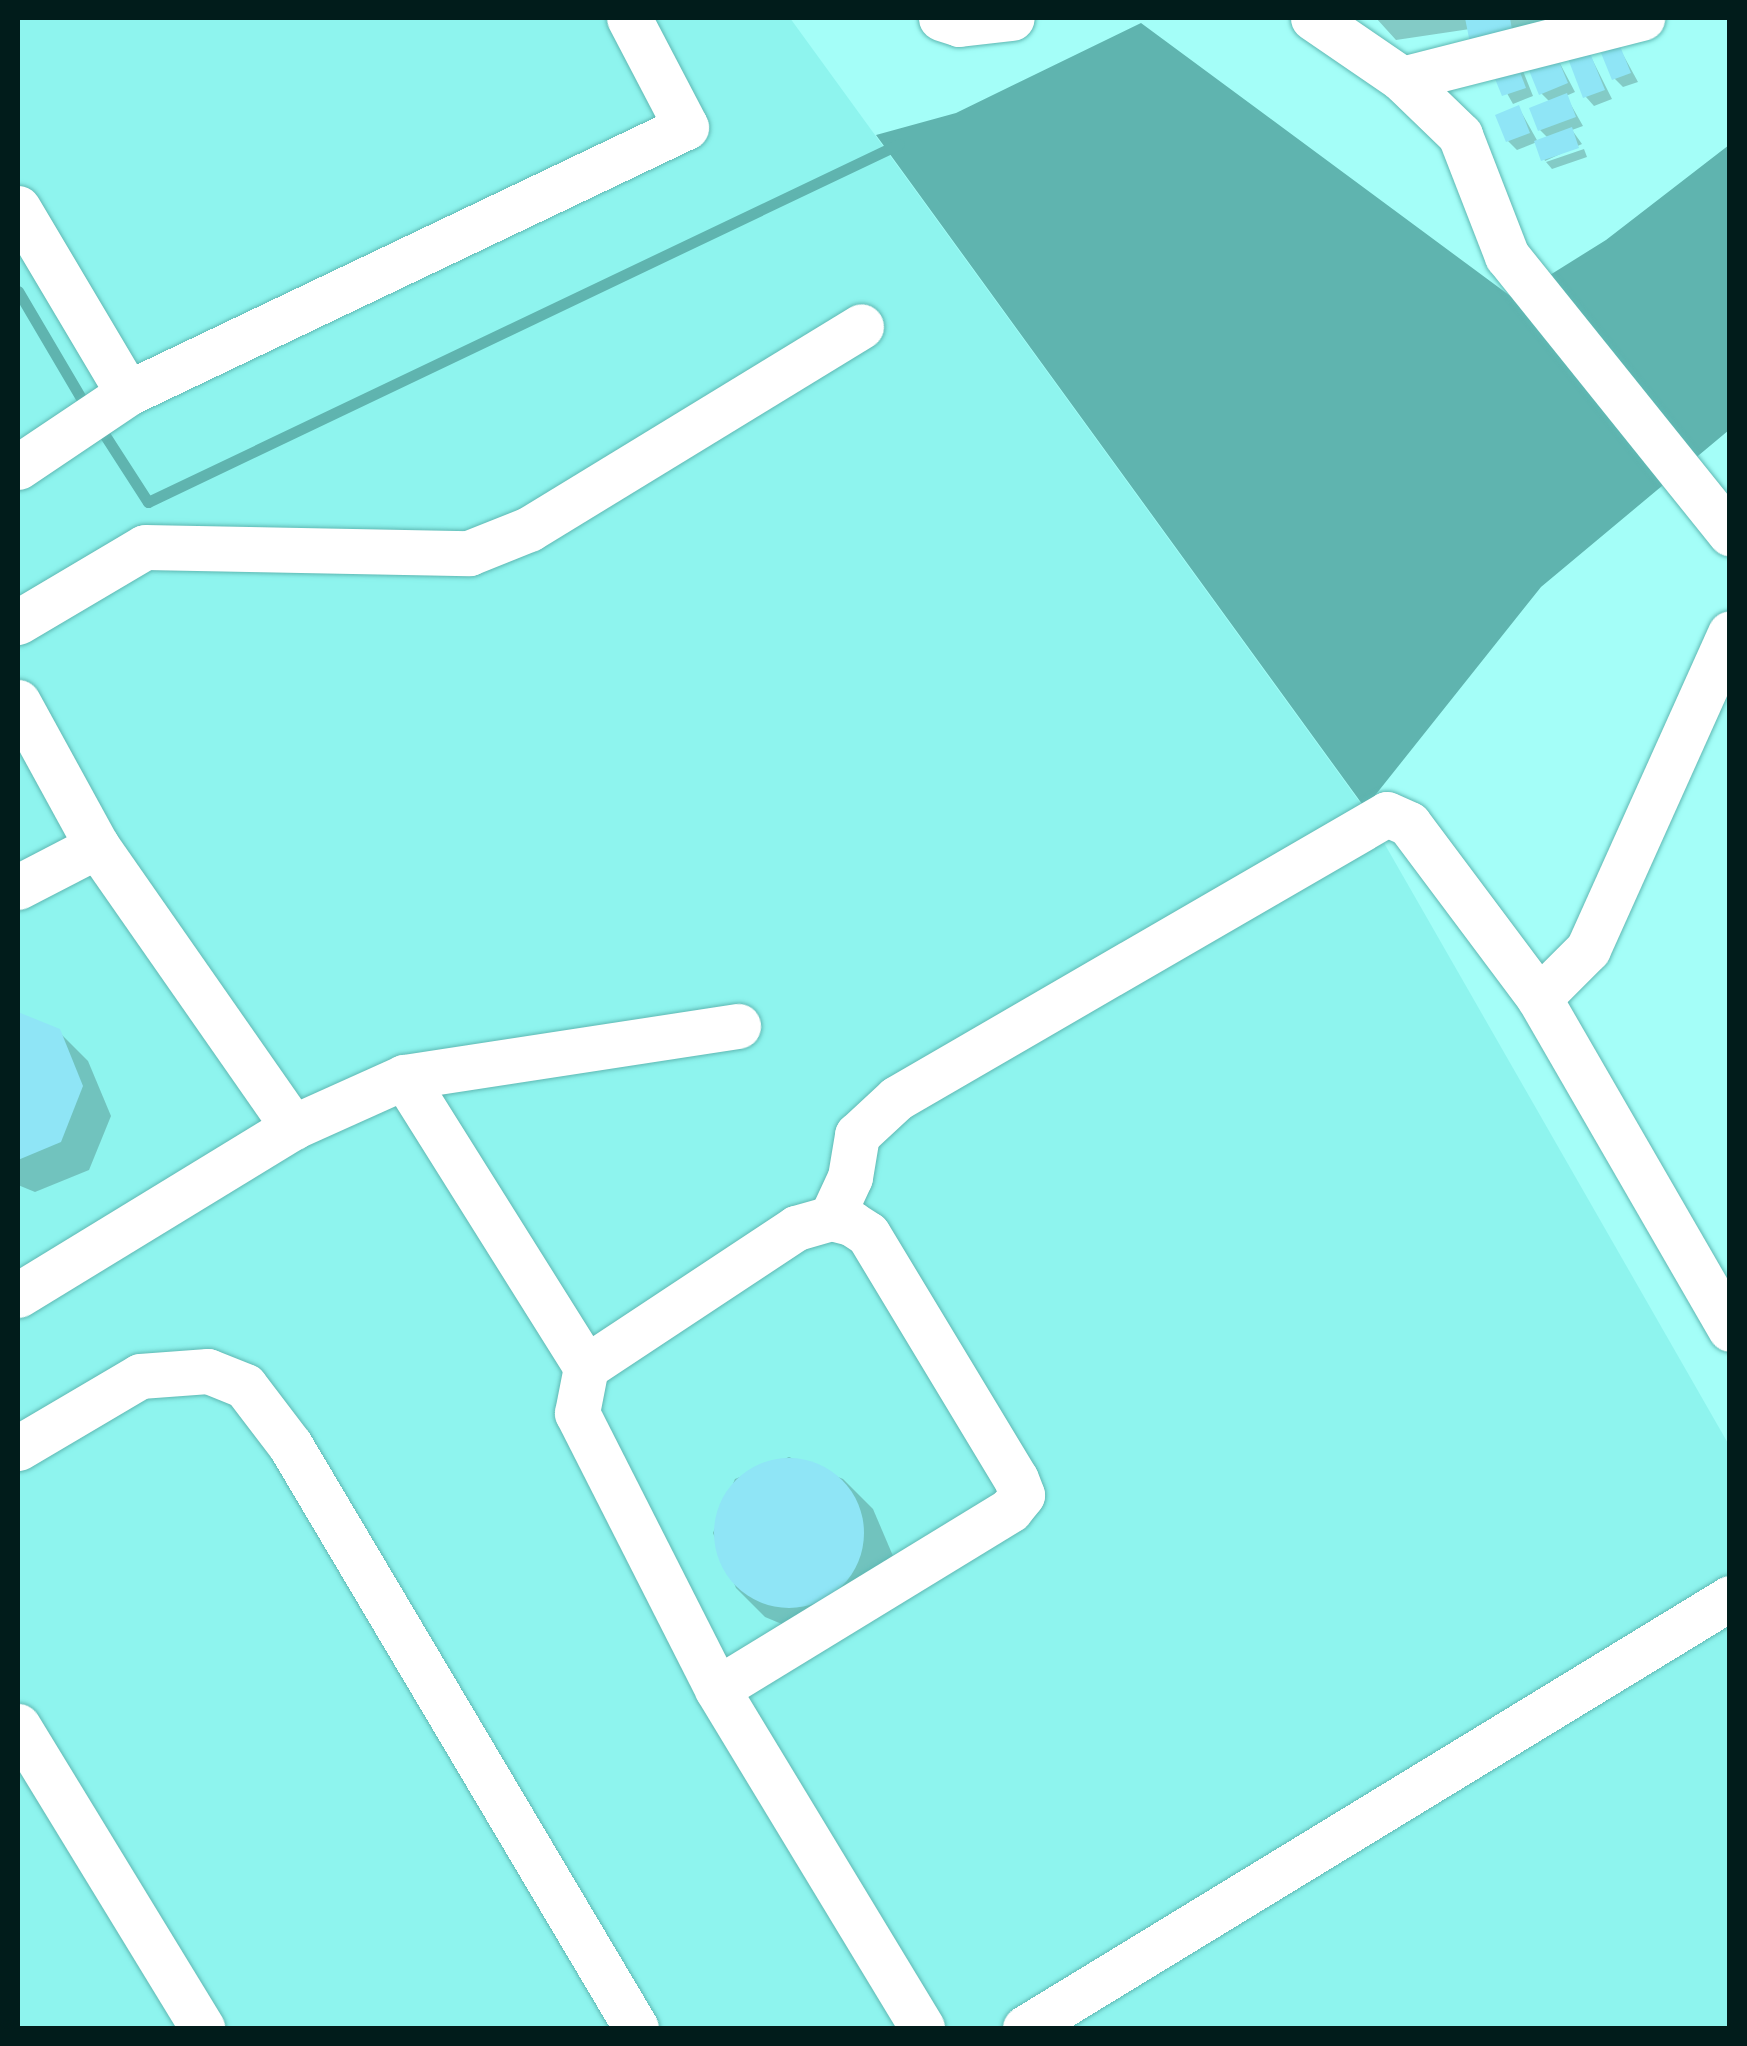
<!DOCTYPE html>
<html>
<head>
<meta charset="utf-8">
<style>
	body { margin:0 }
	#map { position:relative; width:1747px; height:2046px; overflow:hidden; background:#a4fef8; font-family:"Zilla Slab",serif }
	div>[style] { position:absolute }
	.built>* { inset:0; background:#8ef4ee }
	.water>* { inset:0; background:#5fb4af }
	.shadow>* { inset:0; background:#0003 }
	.stream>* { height:11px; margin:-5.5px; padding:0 5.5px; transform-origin:5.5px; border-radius:5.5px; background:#5fb4af }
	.building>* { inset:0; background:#8fe5f6 }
	.round { border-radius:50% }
	.roads { filter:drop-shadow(0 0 2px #5fb8b3) drop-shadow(0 0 2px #5fb8b3) }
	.minor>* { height:45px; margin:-22.5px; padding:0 22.5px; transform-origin:22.5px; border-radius:22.5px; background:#fff }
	span { translate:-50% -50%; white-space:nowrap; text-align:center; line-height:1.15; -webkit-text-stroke:8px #a4fef8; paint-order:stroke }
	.frame { position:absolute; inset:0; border:20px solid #011c1b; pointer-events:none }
</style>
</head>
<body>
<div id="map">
	<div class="built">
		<i style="clip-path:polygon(18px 18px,790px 18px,1364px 808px,1729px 1445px,1729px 2028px,18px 2028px)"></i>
	</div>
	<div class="water">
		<i style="clip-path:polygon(1141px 23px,1513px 298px,1606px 240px,1729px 145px,1729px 430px,1541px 587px,1365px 808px,876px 135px,956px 113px)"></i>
	</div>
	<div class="shadow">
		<i style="clip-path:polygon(1376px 18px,1560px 18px,1531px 54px,1470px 29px,1396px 40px)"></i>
		<i style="clip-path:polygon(1620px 49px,1638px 82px,1623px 87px,1614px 78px)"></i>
		<i style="clip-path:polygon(1588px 51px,1612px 99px,1594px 106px,1586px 97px)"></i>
		<i style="clip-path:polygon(1555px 54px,1575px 92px,1566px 96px,1583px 126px,1572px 130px,1582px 144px,1545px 161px,1537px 142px,1517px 150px,1508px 141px,1519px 108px,1538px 142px,1548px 138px,1540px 130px,1550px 102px,1541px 93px)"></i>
		<i style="clip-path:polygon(1494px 70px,1523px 71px,1533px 96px,1513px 104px)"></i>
		<i style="clip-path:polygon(1584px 149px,1587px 157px,1552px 169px,1546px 162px)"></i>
		<i style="clip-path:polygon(18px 1015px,59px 1032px,88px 1061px,111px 1116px,89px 1170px,35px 1192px,18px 1185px)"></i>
		<i style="clip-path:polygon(789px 1457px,843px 1479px,873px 1509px,896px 1563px,820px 1640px,765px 1617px,736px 1588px,713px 1533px,735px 1479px)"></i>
	</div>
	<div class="stream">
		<i style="left:18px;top:291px;width:136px;rotate:59.5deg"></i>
		<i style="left:97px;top:423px;width:94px;rotate:57.2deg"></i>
		<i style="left:148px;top:502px;width:832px;rotate:-25.49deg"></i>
	</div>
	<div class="building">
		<i style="clip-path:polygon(1465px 18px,1510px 18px,1513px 36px,1470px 43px)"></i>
		<i style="clip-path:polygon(1620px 46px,1631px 73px,1612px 80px,1601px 53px)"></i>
		<i style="clip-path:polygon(1588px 48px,1605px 90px,1583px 98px,1567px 56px)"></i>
		<i style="clip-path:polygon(1555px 52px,1568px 83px,1539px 95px,1526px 63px)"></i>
		<i style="clip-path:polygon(1515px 59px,1526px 88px,1502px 96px,1491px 69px)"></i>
		<i style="clip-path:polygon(1567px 93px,1576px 117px,1538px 131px,1529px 108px)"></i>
		<i style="clip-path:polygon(1519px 105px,1530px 133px,1506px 142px,1495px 115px)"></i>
		<i style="clip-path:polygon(1572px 127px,1579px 148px,1541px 161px,1534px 141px)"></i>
		<i style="clip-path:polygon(18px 1012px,60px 1029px,83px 1086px,61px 1142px,18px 1160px)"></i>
		<i class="round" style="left:714px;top:1458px;width:150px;height:150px"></i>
	</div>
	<div class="roads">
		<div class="minor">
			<i style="left:941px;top:18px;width:19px;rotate:18deg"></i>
			<i style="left:959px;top:24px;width:53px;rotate:-6.5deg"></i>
			<i style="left:1313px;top:18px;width:108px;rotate:34.4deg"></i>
			<i style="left:1402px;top:79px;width:81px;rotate:44deg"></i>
			<i style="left:1460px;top:135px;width:130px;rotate:68.8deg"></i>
			<i style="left:1507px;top:256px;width:356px;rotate:51.2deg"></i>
			<i style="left:1402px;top:79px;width:248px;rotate:-14.3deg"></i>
			<i style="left:18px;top:208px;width:215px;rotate:59.3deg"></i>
			<i style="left:18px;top:467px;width:133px;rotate:-33.9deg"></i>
			<i style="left:128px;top:393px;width:618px;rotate:-25.49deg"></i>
			<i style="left:686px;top:127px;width:123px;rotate:-117.6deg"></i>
			<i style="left:18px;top:622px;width:147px;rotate:-30.6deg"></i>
			<i style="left:145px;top:547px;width:324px;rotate:1.1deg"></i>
			<i style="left:469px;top:553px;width:65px;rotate:-21.8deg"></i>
			<i style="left:529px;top:529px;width:389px;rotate:-31.4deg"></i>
			<i style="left:18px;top:702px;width:164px;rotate:61.3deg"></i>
			<i style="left:97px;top:846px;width:343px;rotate:55.1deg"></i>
			<i style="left:293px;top:1127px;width:122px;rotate:-24.2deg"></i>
			<i style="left:404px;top:1077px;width:338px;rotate:-8.7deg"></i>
			<i style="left:18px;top:887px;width:89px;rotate:-27.4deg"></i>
			<i style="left:1539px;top:998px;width:69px;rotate:-45deg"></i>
			<i style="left:1588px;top:949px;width:346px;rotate:-65.8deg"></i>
			<i style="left:404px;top:1077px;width:342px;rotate:57.9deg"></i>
			<i style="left:586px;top:1367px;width:47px;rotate:101.1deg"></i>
			<i style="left:577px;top:1413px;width:309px;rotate:63.1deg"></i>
			<i style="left:717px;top:1689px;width:396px;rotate:58.8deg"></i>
			<i style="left:831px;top:1218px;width:45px;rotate:-65.1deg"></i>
			<i style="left:850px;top:1177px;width:43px;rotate:-80.5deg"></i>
			<i style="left:857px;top:1135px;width:54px;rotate:-42.8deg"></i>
			<i style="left:897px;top:1098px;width:566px;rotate:-30.1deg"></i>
			<i style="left:1387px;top:814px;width:24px;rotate:24deg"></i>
			<i style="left:1409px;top:824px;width:217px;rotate:53.2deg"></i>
			<i style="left:1539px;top:998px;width:382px;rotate:60deg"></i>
			<i style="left:18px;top:1295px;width:322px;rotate:-31.4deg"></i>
			<i style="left:586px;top:1367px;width:252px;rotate:-33.5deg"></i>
			<i style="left:796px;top:1228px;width:36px;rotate:-16deg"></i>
			<i style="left:831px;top:1218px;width:21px;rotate:14deg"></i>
			<i style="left:851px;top:1223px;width:20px;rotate:33deg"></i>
			<i style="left:868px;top:1234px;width:286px;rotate:58.9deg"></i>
			<i style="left:1016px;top:1479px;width:17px;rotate:69deg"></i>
			<i style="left:1022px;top:1495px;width:19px;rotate:129deg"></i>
			<i style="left:1010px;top:1510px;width:343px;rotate:148.6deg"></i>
			<i style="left:18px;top:1448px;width:142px;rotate:-30.5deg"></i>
			<i style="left:140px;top:1376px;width:68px;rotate:-4.2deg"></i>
			<i style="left:208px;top:1371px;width:40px;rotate:22deg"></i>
			<i style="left:245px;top:1386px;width:74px;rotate:52.7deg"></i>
			<i style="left:290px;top:1445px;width:678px;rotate:59.31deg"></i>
			<i style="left:18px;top:1726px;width:354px;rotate:58.6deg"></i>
			<i style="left:1025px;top:2028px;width:826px;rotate:-31.38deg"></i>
		</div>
	</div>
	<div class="frame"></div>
</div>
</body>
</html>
